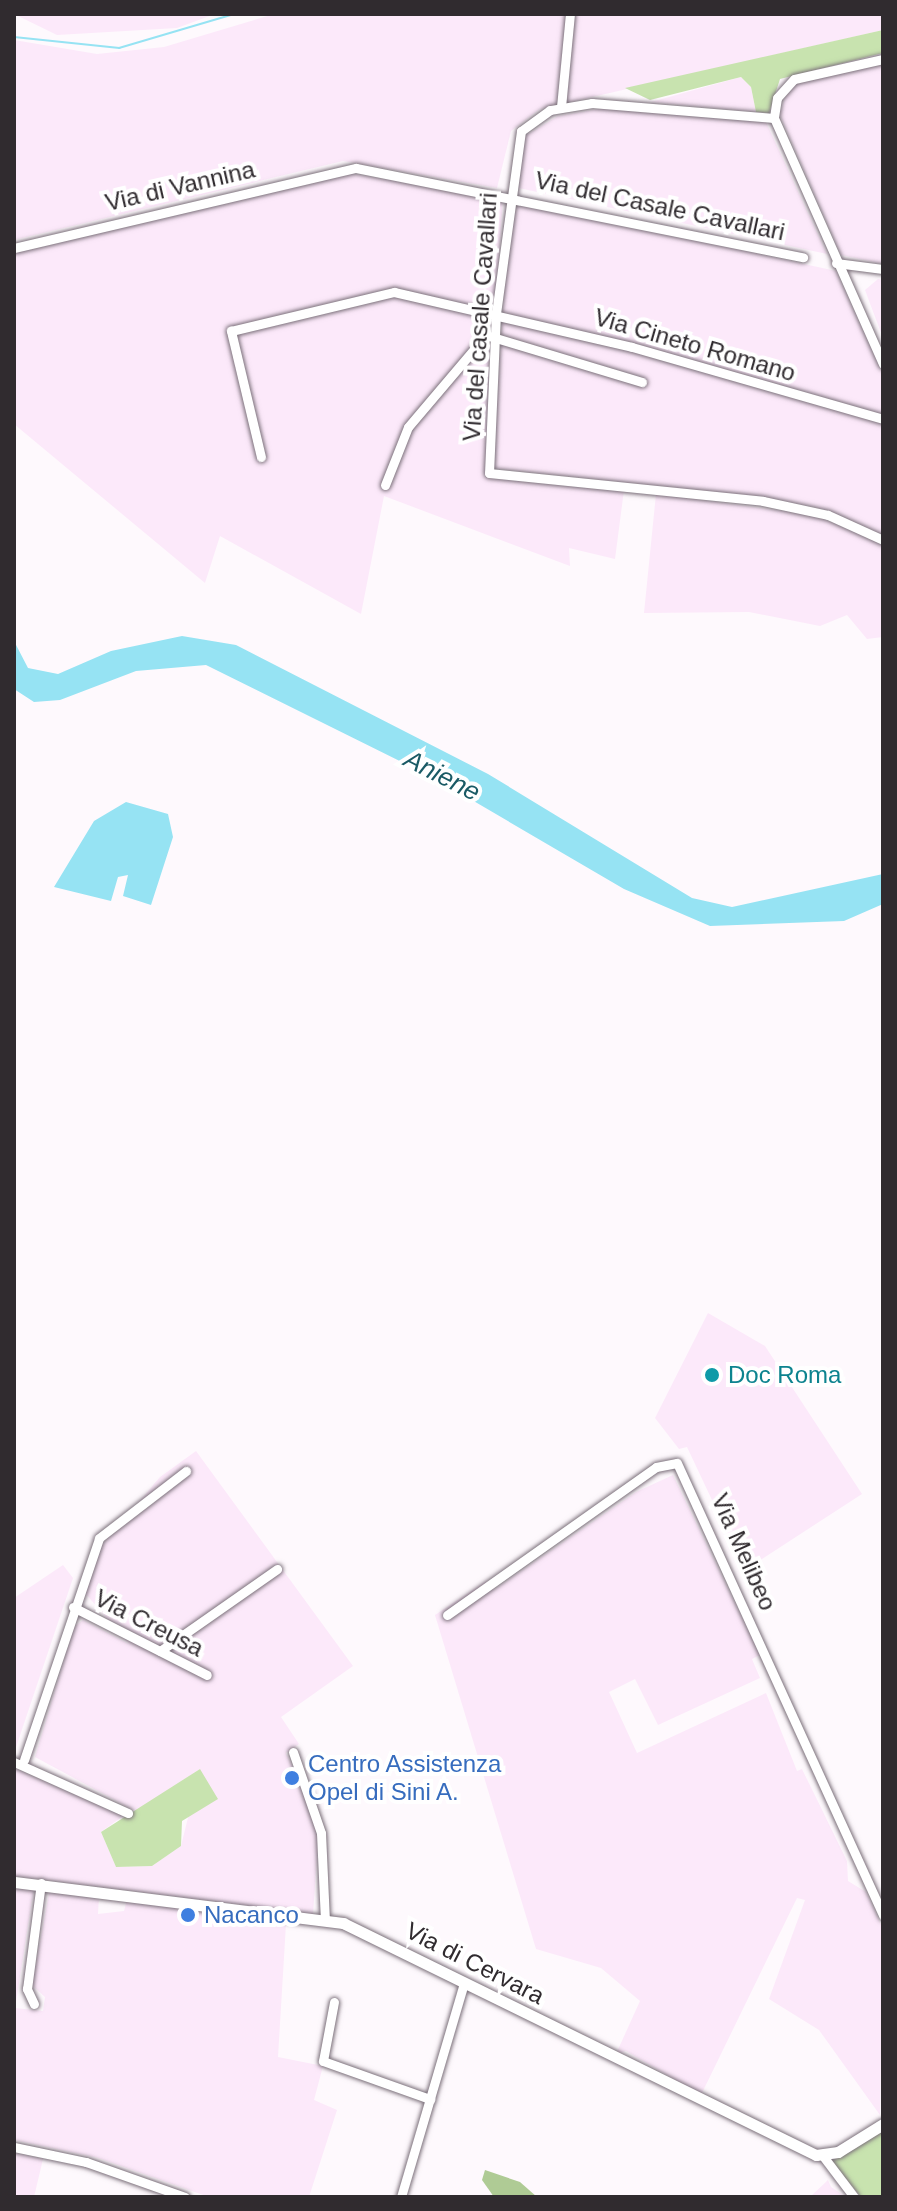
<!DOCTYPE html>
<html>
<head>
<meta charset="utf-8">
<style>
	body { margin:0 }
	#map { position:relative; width:897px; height:2211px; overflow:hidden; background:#fef9fd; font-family:Arial,sans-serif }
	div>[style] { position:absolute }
	.built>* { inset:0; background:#fce9fa }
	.green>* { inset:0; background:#c8e3af }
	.forest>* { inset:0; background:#afcb95 }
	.water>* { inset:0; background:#96e3f3 }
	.stream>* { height:2px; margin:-1px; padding:0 1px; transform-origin:1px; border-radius:1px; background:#96e3f3 }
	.roads { filter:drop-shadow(0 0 2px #7b707a) drop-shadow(0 0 2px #7b707a) }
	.minor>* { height:9px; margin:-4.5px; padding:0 4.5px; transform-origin:4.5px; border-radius:4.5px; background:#fff }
	.tertiary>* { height:11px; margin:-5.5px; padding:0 5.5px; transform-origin:5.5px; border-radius:5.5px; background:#fff }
	.dots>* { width:22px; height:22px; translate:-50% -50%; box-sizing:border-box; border:4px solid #fff; border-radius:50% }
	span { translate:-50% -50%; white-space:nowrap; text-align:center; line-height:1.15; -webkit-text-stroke:8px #fff; paint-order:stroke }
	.street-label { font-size:24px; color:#302b2f }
	.culture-label { font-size:24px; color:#0d838f }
	.left { translate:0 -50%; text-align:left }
	.shop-label { font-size:24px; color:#366cbe }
	.water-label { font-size:26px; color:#1a5a65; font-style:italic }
	.frame { position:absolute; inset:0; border:16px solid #302b2f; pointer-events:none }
</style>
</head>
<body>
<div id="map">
	<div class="built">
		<i style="clip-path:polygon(14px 14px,215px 14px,177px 28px,57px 35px)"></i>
		<i style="clip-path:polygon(274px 14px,883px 14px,883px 30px,540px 109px,511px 131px,497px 188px,343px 161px,14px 240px,14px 40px,97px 54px,164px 47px)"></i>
		<i style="clip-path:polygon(883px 63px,883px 264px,841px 255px,780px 115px,787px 90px,800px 81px)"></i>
		<i style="clip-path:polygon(741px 77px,751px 87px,756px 112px,651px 102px)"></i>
		<i style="clip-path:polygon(611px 107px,765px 120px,827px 254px,514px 187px,525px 136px,558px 116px)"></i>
		<i style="clip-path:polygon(347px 173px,503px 198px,485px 477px,624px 490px,615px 559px,569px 548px,570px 566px,384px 496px,361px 614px,220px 536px,205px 583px,14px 424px,14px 252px)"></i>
		<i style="clip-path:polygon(510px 199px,836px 271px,883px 375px,883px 536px,823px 509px,773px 499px,493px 468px)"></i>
		<i style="clip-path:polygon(878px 279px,883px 280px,883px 338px,865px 290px)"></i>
		<i style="clip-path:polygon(656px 494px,813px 515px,883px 543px,883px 637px,867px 639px,847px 615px,820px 626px,749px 612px,644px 613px)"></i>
		<i style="clip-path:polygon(708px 1313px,765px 1346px,862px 1494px,745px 1570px,687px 1447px,679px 1449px,655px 1418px)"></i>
		<i style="clip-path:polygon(196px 1451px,353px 1666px,281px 1717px,299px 1744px,286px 1753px,309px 1800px,318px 1842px,313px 1914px,14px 1876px,14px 1768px,123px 1816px,101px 1832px,116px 1867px,152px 1866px,181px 1846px,200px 1769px,137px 1812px,35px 1757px,74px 1627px,83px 1620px,129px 1644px,85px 1593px,97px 1551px,160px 1477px)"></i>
		<i style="clip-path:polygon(673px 1475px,760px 1655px,752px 1659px,760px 1678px,658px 1725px,635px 1679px,609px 1692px,637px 1753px,766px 1693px,797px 1771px,802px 1769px,847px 1861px,848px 1881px,866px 1892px,883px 1929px,880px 2115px,819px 2030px,769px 1999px,805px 1900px,797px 1898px,701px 2095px,626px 2051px,616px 2054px,640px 2001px,601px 1968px,536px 1949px,435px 1615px,486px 1581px,494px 1590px,636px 1492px)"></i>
		<i style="clip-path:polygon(63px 1565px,73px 1578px,14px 1753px,14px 1598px)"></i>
		<i style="clip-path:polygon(14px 1887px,34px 1888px,15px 2008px,43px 2011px,45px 1997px,32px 1985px,50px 1888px,99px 1896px,98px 1914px,124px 1911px,127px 1900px,286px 1924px,278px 2057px,323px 2066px,314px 2100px,337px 2110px,309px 2197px,209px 2197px,98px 2158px,14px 2140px)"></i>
		<i style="clip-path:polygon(14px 2153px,43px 2159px,34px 2197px,14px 2197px)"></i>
		<i style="clip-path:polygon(828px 2180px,831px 2187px,846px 2197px,810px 2197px)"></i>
	</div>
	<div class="green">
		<i style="clip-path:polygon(883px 30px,883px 53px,780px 79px,769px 113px,756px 112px,751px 87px,741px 77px,650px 100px,625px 88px)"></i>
		<i style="clip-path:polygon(200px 1769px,218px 1799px,182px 1821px,181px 1846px,152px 1866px,116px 1867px,101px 1832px)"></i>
		<i style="clip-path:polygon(883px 2130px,883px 2197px,861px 2197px,831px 2161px)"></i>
	</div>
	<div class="forest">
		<i style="clip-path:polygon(485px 2170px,520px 2182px,537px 2197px,494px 2197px,482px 2180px)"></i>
	</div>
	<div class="water">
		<i style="clip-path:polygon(182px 636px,236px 645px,488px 774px,692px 898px,732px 907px,883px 874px,883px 904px,844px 921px,710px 926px,624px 889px,436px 779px,206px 665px,136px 671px,60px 700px,34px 702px,14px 689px,14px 641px,28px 668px,58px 674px,111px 651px)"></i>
		<i style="clip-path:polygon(126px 802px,168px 814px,173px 837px,151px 905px,123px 896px,128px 875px,118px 877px,111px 901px,54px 887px,94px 821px)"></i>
	</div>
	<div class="stream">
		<i style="left:14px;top:37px;width:106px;rotate:6deg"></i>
		<i style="left:119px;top:48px;width:120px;rotate:-16.5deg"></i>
	</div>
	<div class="roads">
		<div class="minor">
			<i style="left:883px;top:59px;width:91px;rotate:167.3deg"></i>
			<i style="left:794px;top:79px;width:25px;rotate:132deg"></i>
			<i style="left:777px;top:98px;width:20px;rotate:99deg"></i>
			<i style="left:774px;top:118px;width:269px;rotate:66.1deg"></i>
			<i style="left:561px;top:107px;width:93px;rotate:-84.5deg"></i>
			<i style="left:774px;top:118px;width:183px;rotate:-175.3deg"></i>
			<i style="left:592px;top:103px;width:43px;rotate:170.5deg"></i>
			<i style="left:550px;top:110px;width:36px;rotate:144deg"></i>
			<i style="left:521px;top:131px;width:184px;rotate:97.8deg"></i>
			<i style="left:496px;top:313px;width:160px;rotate:92.5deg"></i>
			<i style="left:489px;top:473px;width:275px;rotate:5.8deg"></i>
			<i style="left:763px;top:501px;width:66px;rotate:12.2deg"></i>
			<i style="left:828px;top:515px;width:60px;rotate:24.4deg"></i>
			<i style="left:14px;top:248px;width:351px;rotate:-13.2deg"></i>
			<i style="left:356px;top:168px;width:456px;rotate:11.3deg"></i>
			<i style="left:836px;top:263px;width:47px;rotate:7.3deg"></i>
			<i style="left:261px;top:457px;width:130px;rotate:-103.4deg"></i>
			<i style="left:231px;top:331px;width:168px;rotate:-13.5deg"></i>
			<i style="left:394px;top:292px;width:244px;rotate:13deg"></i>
			<i style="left:632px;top:347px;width:261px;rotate:16deg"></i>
			<i style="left:385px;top:485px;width:62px;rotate:-68.4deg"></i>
			<i style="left:408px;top:427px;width:121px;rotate:-49.7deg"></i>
			<i style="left:486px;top:335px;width:163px;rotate:16.8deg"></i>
			<i style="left:73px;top:1607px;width:150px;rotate:26.9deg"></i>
			<i style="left:447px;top:1615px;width:256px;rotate:-35.3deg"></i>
			<i style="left:656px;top:1467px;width:21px;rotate:-11deg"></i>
			<i style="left:677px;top:1463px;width:497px;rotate:65.5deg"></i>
			<i style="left:160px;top:1651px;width:143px;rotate:-35deg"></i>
			<i style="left:293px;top:1752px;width:86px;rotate:70.9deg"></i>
			<i style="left:321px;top:1833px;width:88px;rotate:87.4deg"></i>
			<i style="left:24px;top:1760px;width:234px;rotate:-71.3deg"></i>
			<i style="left:99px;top:1538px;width:110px;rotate:-37.6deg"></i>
			<i style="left:14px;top:1762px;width:125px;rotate:24.1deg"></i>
			<i style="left:334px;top:2002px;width:60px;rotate:100.6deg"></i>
			<i style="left:323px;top:2061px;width:114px;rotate:19.6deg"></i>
			<i style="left:34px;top:2004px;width:17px;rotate:-115deg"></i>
			<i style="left:27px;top:1989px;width:107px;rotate:-82.5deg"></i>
			<i style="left:14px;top:2147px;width:74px;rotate:11.8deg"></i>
			<i style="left:86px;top:2162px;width:105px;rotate:19.5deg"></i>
			<i style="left:823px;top:2156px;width:51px;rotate:52.9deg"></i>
			<i style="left:401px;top:2197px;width:223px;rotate:-73.6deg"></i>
		</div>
		<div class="tertiary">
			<i style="left:14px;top:1882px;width:332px;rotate:7.1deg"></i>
			<i style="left:343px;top:1923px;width:527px;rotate:26.13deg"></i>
			<i style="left:816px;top:2155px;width:22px;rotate:-8deg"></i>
			<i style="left:838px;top:2152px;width:53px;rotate:-31.9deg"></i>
		</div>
	</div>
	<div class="dots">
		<i style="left:712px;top:1375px;background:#0f9aa8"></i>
		<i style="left:292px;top:1778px;background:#3f7fe0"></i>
		<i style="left:188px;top:1915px;background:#3f7fe0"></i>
	</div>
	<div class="street-label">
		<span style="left:180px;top:186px;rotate:-13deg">Via di Vannina</span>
		<span style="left:660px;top:206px;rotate:12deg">Via del Casale Cavallari</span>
		<span style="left:480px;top:317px;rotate:-86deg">Via del casale Cavallari</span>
		<span style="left:695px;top:345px;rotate:16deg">Via Cineto Romano</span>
		<span style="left:744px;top:1552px;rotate:66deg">Via Melibeo</span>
		<span style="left:149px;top:1623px;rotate:27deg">Via Creusa</span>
		<span style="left:475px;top:1963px;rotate:27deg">Via di Cervara</span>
	</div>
	<div class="culture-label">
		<span class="left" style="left:728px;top:1375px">Doc Roma</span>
	</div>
	<div class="shop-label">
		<span class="left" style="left:308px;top:1778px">Centro Assistenza<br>Opel di Sini A.</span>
		<span class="left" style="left:204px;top:1915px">Nacanco</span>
	</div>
	<div class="water-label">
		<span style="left:442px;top:776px;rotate:27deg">Aniene</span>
	</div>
	<div class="frame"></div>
</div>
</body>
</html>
